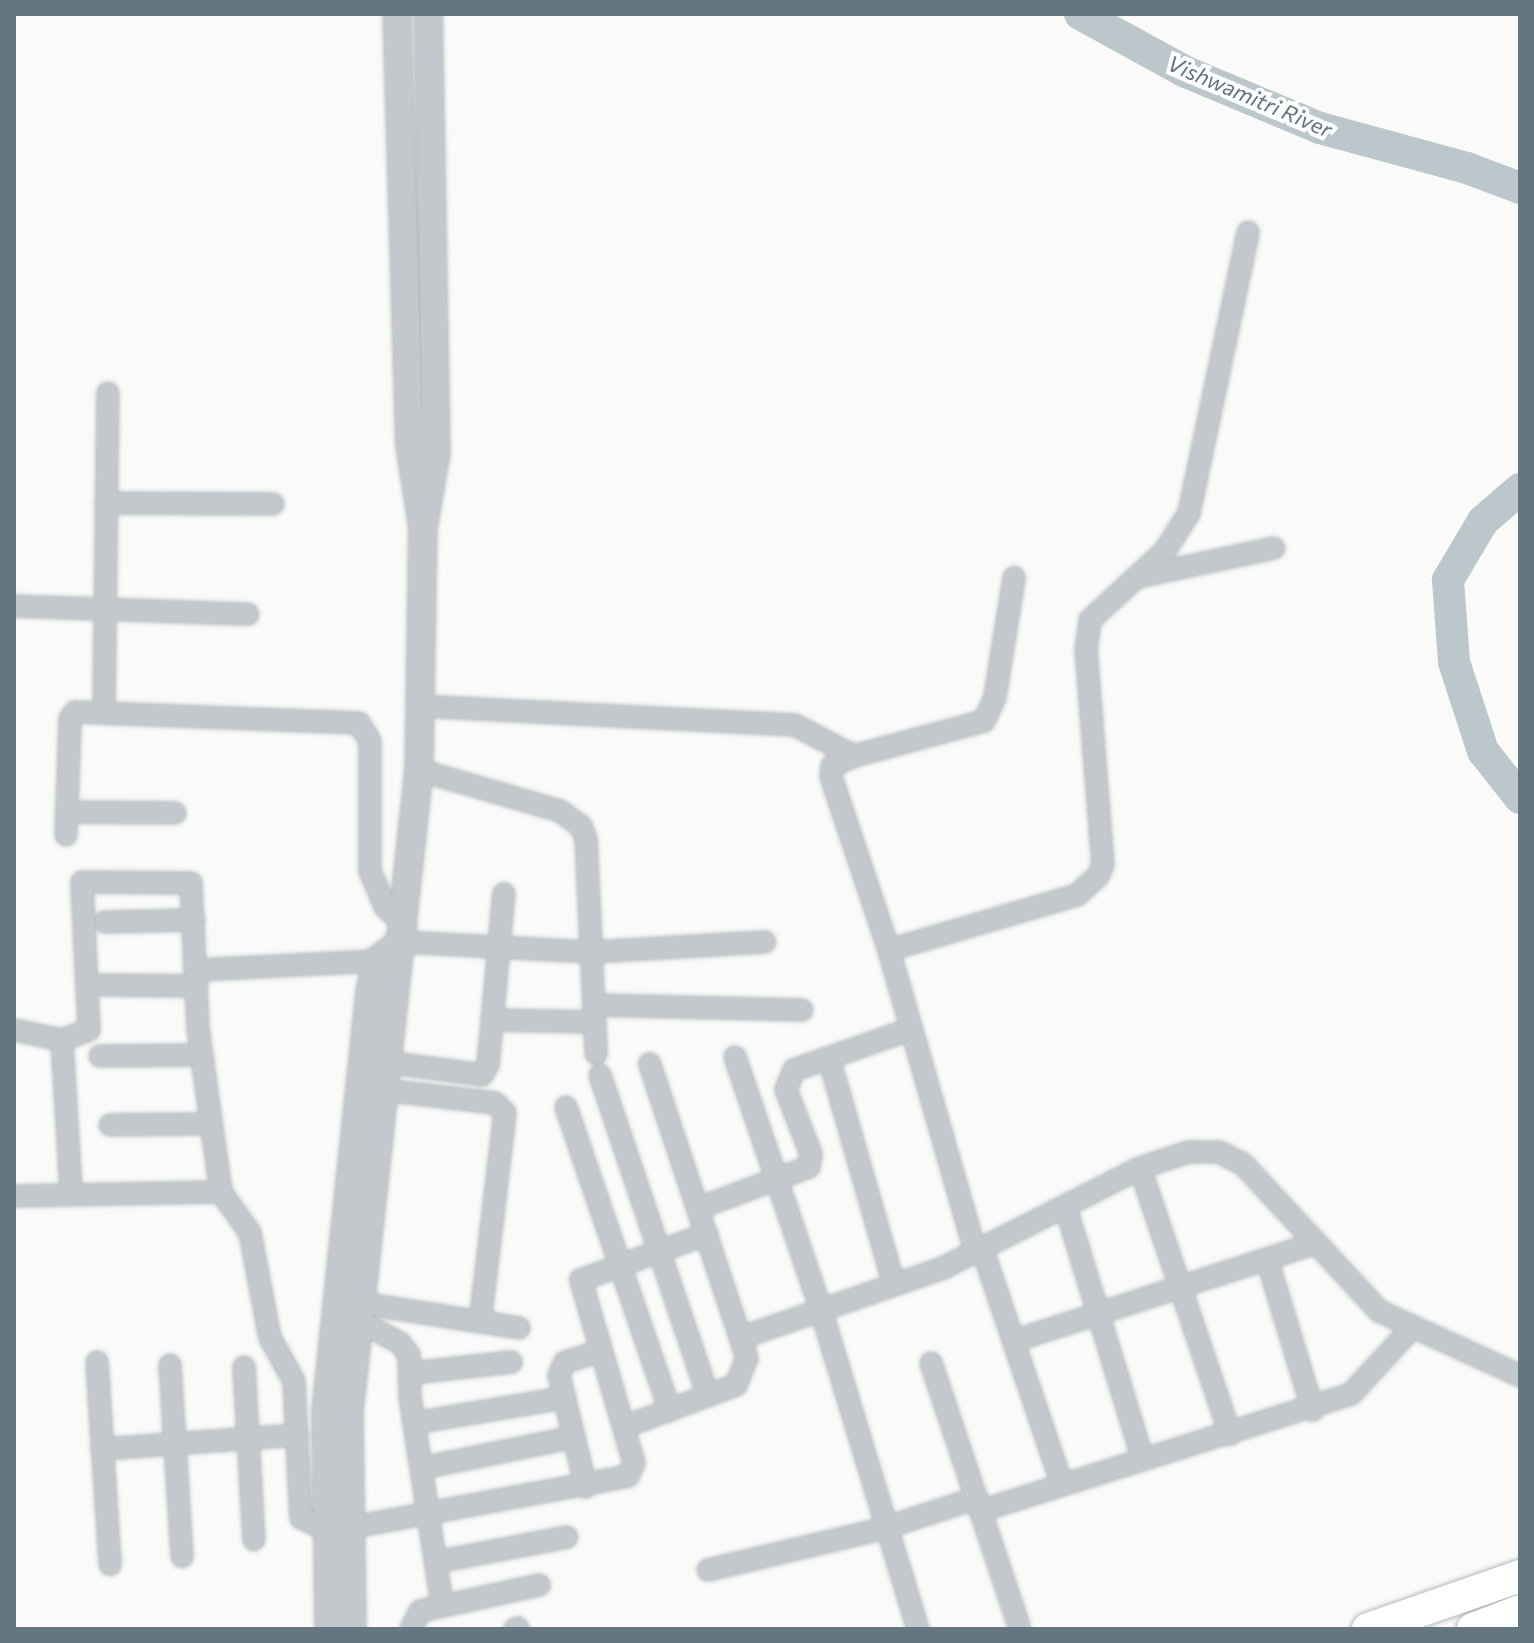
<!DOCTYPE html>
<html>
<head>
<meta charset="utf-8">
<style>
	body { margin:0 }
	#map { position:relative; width:1534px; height:1643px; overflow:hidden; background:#fafaf8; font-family:Commissioner,sans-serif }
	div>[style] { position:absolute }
	.river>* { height:32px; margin:-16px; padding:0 16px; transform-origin:16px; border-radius:16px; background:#bbc7cb }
	.roads { filter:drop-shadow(0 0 2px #b5babe) drop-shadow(0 0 2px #b5babe) }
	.minor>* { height:20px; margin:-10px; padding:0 10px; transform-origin:10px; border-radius:10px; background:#c3c8cc }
	.tertiary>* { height:26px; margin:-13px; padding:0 13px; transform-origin:13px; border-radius:13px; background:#c3c8cc }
	.primary>* { height:32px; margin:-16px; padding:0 16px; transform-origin:16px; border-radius:16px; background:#fff }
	span { translate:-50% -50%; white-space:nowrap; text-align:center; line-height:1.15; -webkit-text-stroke:8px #fff; paint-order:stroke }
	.water-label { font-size:22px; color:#60757c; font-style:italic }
	.frame { position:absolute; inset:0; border:16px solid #657683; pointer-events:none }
</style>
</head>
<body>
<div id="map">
	<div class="river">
		<i style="left:1080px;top:14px;width:121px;rotate:28.7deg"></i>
		<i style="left:1186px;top:72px;width:145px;rotate:22.7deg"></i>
		<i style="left:1320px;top:128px;width:152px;rotate:15.2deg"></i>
		<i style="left:1467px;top:168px;width:57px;rotate:20.7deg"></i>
		<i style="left:1520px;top:489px;width:49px;rotate:139.1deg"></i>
		<i style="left:1483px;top:521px;width:69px;rotate:120.7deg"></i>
		<i style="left:1448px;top:580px;width:82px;rotate:85.8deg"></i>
		<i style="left:1454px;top:662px;width:94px;rotate:72deg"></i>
		<i style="left:1483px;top:751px;width:60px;rotate:51.8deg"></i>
	</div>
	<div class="roads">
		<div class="minor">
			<i style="left:106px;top:503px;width:167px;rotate:0.3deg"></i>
			<i style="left:1138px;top:577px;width:139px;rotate:-12deg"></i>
			<i style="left:14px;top:606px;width:234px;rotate:2deg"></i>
			<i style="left:420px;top:706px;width:375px;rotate:2.9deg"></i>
			<i style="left:795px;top:725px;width:67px;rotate:27.7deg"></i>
			<i style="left:104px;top:710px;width:317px;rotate:-89.3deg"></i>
			<i style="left:419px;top:770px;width:147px;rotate:16.2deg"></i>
			<i style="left:560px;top:811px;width:26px;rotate:36deg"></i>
			<i style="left:581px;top:826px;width:14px;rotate:69deg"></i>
			<i style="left:586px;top:839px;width:215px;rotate:87.3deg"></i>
			<i style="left:67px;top:812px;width:108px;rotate:0.5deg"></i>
			<i style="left:66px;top:835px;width:116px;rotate:-88deg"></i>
			<i style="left:70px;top:719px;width:9px;rotate:-54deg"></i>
			<i style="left:75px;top:712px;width:284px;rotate:2.2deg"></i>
			<i style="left:359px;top:723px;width:21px;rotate:59deg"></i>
			<i style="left:370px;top:741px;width:130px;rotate:90deg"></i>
			<i style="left:370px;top:871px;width:39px;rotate:67deg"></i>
			<i style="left:385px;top:907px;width:28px;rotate:41deg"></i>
			<i style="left:105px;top:922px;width:89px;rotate:-1.3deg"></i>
			<i style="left:401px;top:942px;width:191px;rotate:3deg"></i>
			<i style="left:592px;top:952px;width:173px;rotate:-3.3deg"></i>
			<i style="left:889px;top:950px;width:196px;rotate:-16.3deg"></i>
			<i style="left:1077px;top:895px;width:28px;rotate:-42deg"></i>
			<i style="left:1098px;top:876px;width:12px;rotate:-66deg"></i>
			<i style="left:1103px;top:865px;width:216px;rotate:-94.5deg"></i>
			<i style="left:1086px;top:650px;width:30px;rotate:-82deg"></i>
			<i style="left:1090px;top:620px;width:102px;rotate:-42.6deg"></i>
			<i style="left:1165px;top:551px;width:45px;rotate:-57.7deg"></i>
			<i style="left:1189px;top:513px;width:287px;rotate:-78.1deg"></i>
			<i style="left:197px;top:970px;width:179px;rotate:-2.9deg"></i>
			<i style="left:103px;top:985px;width:94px;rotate:0.6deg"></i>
			<i style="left:594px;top:1005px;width:208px;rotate:1.4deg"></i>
			<i style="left:493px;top:1020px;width:101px;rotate:1.1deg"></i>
			<i style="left:14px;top:1030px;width:49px;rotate:11.8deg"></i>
			<i style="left:100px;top:1056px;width:101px;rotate:-0.6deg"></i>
			<i style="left:735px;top:1057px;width:267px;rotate:71.2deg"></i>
			<i style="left:821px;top:1310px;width:333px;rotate:73.1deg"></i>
			<i style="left:829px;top:1058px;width:236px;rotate:74deg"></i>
			<i style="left:385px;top:1062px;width:98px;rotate:7.6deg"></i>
			<i style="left:482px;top:1075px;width:12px;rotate:-59deg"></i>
			<i style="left:488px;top:1065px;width:172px;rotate:-84.7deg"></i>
			<i style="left:600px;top:1075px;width:338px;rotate:71.4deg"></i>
			<i style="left:383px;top:1090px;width:113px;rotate:6.6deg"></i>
			<i style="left:495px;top:1103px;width:14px;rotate:45deg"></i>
			<i style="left:505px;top:1113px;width:210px;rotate:96.8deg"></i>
			<i style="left:566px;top:1107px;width:321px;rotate:71.1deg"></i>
			<i style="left:110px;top:1125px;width:100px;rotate:-0.6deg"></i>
			<i style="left:1140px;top:1168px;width:281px;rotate:71.3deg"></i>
			<i style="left:221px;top:1192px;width:50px;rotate:54.7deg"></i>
			<i style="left:250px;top:1233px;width:107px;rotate:79.2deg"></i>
			<i style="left:270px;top:1338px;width:49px;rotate:60.8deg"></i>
			<i style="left:294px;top:1381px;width:137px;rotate:87.1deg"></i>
			<i style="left:301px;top:1518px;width:26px;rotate:25deg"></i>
			<i style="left:14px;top:1196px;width:207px;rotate:-1.1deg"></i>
			<i style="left:221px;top:1192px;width:166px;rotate:-98deg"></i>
			<i style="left:198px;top:1028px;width:145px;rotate:-92.8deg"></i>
			<i style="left:191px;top:883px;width:109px;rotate:-179.5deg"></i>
			<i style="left:82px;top:882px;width:148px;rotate:87.3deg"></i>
			<i style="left:89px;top:1030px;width:29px;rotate:160deg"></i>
			<i style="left:62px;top:1040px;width:151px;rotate:86.6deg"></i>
			<i style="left:699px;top:1208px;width:117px;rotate:-20.4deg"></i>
			<i style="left:809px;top:1167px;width:13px;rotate:-81deg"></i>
			<i style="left:811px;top:1154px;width:69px;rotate:-111.3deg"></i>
			<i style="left:786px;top:1090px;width:22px;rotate:-68deg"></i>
			<i style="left:794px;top:1070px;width:124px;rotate:-19.3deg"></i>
			<i style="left:1066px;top:1208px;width:260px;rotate:73deg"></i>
			<i style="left:983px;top:1251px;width:247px;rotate:71.3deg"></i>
			<i style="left:976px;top:1254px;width:316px;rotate:-106deg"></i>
			<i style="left:889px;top:950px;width:182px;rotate:-108.5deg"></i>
			<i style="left:831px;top:777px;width:11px;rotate:-85deg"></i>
			<i style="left:832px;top:766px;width:24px;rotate:-24deg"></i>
			<i style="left:854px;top:756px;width:135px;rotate:-15.1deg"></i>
			<i style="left:984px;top:721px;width:26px;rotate:-65deg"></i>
			<i style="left:995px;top:697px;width:121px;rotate:-80.9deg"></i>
			<i style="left:1267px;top:1259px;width:158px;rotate:73.1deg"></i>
			<i style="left:360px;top:1303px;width:161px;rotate:8.9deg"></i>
			<i style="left:359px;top:1321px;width:47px;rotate:28.2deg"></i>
			<i style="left:400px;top:1343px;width:15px;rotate:53deg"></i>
			<i style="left:409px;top:1355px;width:42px;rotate:88.6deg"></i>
			<i style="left:410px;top:1397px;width:209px;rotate:81.2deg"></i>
			<i style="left:743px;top:1337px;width:212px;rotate:-19deg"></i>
			<i style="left:943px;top:1268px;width:221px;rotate:-26.9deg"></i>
			<i style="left:1140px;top:1168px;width:51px;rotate:-18.4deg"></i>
			<i style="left:1188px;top:1152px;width:31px"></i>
			<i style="left:1219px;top:1152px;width:27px;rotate:27deg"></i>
			<i style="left:1243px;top:1164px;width:200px;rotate:47.2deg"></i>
			<i style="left:1379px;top:1311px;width:155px;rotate:24.7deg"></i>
			<i style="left:1014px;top:1341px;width:318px;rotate:-18deg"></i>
			<i style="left:97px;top:1362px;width:203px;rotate:86.3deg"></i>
			<i style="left:931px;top:1363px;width:277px;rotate:71.5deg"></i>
			<i style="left:170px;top:1365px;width:192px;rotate:86.4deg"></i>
			<i style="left:244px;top:1367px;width:173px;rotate:86.7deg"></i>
			<i style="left:412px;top:1373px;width:100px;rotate:-6.3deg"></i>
			<i style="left:414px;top:1423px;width:152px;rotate:-9.5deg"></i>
			<i style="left:624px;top:1427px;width:120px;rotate:-20.6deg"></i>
			<i style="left:736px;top:1385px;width:29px;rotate:-68deg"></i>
			<i style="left:747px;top:1358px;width:310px;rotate:-108.3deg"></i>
			<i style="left:102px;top:1449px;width:196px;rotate:-4.1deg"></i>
			<i style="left:422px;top:1468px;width:155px;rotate:-11.5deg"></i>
			<i style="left:586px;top:1487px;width:115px;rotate:-103.6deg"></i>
			<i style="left:559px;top:1375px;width:14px;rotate:-65deg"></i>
			<i style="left:565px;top:1362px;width:38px;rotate:-17deg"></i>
			<i style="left:980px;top:1511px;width:389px;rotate:-17.5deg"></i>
			<i style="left:1351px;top:1394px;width:88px;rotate:-47.3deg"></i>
			<i style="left:348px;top:1528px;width:285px;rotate:-10.5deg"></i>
			<i style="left:628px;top:1476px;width:14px;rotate:-65deg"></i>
			<i style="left:634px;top:1463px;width:191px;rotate:-106.2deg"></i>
			<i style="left:581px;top:1280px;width:134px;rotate:-20.1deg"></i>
			<i style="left:436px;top:1562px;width:133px;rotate:-10.8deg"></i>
			<i style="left:708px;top:1570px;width:182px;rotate:-13.3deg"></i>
			<i style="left:885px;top:1528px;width:97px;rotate:-18.1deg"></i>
			<i style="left:411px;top:1629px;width:20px;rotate:-63deg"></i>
			<i style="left:420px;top:1611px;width:122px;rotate:-12.3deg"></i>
			<i style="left:515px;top:1629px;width:3px;rotate:-18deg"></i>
		</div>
		<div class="tertiary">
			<i style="left:397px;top:14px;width:432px;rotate:88.3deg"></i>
			<i style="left:410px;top:446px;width:83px;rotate:81deg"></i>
			<i style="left:423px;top:528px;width:76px;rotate:-80.2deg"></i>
			<i style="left:436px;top:453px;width:439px;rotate:-91deg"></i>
			<i style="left:329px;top:1629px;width:219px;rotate:-90.8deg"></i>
			<i style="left:326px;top:1410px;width:420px;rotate:-84deg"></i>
			<i style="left:370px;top:992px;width:32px;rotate:-79deg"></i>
			<i style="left:376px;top:961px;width:31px;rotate:-37deg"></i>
			<i style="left:352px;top:1629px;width:218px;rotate:-90.8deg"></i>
			<i style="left:349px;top:1411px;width:645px;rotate:-83.77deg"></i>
			<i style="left:419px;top:770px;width:242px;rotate:-89.1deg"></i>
		</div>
		<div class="primary">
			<i style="left:1368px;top:1629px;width:161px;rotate:-19.2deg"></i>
			<i style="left:1473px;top:1629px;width:50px;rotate:-21deg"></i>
		</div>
	</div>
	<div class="water-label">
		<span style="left:1250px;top:96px;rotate:23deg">Vishwamitri River</span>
	</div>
	<div class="frame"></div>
</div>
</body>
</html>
